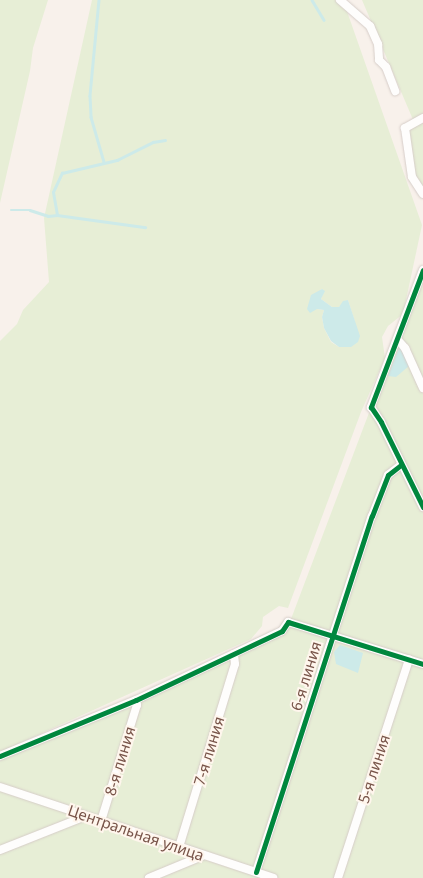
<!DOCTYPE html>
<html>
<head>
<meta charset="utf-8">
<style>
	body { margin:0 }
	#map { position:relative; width:423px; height:878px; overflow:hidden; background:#f8f1eb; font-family:"Noto Sans",sans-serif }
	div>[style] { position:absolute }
	.green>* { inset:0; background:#e7eed6 }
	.water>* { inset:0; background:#cdeae9 }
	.stream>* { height:2.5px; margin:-1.25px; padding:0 1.25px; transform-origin:1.25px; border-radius:1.25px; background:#cdeae9 }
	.roads { filter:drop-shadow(0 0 1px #d6cdc8) drop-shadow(0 0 1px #d6cdc8) }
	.street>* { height:8px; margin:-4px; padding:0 4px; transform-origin:4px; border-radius:4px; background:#fefdfc }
	.cycleway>* { height:5px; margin:-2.5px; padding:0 2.5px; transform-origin:2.5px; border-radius:2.5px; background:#00873e }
	span { translate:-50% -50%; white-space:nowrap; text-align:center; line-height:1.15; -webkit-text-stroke:4px #fff6ed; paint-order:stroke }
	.street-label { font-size:15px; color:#785449 }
</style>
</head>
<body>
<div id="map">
	<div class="green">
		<i style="clip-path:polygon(0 0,48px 0,33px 48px,30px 71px,0 203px)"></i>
		<i style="clip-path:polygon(evenodd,92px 0,343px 0,422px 225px,403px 314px,388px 326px,382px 337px,385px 358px,361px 412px,288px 608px,279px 606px,263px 617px,262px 626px,251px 639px,0 752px,0 341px,17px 324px,23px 310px,49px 282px,44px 218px,92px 0,321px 289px,324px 291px,321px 299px,332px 307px,339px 307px,348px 300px,355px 322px,339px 347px,331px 342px,324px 328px,322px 317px,324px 310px,317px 309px,321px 289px)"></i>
		<i style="clip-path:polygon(362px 0,423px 0,423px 194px,412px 177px,405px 128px,414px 122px)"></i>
		<i style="clip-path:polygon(423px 270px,423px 878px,0 878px,0 756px,282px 631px,291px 619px)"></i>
	</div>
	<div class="water">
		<i style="clip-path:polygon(322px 289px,325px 291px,321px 299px,332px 307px,339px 307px,343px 301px,348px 300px,360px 336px,358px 342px,351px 347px,339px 347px,331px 341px,324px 328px,322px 317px,324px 310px,317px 309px,310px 313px,307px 309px,311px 295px)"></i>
		<i style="clip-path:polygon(401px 348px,409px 366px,396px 377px,388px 376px,398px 350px)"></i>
		<i style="clip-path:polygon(340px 645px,363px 653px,358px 673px,336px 664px,334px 652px)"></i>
	</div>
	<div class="stream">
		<i style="left:99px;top:0;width:96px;rotate:95.4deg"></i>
		<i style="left:90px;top:96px;width:21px;rotate:87deg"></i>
		<i style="left:91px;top:117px;width:47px;rotate:73.9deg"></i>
		<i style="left:312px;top:0;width:23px;rotate:59deg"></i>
		<i style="left:11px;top:210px;width:19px"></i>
		<i style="left:30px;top:210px;width:19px;rotate:18deg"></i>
		<i style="left:48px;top:216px;width:9px;rotate:-6deg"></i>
		<i style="left:57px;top:215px;width:89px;rotate:7.8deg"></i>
		<i style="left:57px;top:215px;width:23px;rotate:-100deg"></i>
		<i style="left:53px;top:192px;width:21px;rotate:-65deg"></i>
		<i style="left:62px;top:173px;width:57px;rotate:-13.3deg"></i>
		<i style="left:117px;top:160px;width:40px;rotate:-26.6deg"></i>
		<i style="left:153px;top:142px;width:12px;rotate:-9deg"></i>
	</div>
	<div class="roads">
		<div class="street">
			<i style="left:340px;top:0;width:40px;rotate:41deg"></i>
			<i style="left:370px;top:26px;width:20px;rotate:66deg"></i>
			<i style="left:378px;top:44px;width:16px;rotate:86deg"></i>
			<i style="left:379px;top:60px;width:10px;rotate:45deg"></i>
			<i style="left:386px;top:67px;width:26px;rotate:69deg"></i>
			<i style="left:423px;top:118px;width:21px;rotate:151deg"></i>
			<i style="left:405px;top:128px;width:49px;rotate:81.9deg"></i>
			<i style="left:412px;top:177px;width:20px;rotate:57deg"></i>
			<i style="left:423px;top:270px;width:147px;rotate:110.8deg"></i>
			<i style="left:371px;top:407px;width:18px;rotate:56deg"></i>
			<i style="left:381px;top:422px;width:95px;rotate:63.7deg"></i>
			<i style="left:398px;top:340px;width:11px;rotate:49deg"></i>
			<i style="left:405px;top:348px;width:44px;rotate:65.8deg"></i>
			<i style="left:0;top:756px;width:147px;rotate:-22.4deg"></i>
			<i style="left:136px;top:700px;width:161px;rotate:-25.3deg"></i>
			<i style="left:282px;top:631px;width:11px;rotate:-56deg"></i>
			<i style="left:288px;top:622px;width:141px;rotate:17.3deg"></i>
			<i style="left:0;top:787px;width:288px;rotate:18.4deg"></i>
			<i style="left:101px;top:821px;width:121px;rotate:-72.8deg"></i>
			<i style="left:137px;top:705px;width:5px;rotate:-101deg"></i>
			<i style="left:179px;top:847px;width:191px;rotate:-73deg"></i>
			<i style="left:235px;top:664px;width:10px;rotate:-96deg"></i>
			<i style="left:0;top:850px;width:92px;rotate:-21.6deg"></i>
			<i style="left:256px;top:872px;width:374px;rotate:-72deg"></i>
			<i style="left:372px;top:516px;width:44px;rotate:-68.7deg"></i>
			<i style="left:388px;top:475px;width:16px;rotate:-38deg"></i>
			<i style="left:149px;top:878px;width:57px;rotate:-22.5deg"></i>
			<i style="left:338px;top:878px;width:230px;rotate:-72deg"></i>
		</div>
	</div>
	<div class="cycleway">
		<i style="left:423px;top:270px;width:147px;rotate:110.8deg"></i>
		<i style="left:371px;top:407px;width:18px;rotate:56deg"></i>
		<i style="left:381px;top:422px;width:95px;rotate:63.7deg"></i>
		<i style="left:0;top:756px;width:147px;rotate:-22.4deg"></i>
		<i style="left:136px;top:700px;width:161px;rotate:-25.3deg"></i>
		<i style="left:282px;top:631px;width:11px;rotate:-56deg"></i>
		<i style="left:288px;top:622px;width:141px;rotate:17.3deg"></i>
		<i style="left:256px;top:872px;width:374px;rotate:-72deg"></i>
		<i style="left:372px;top:516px;width:44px;rotate:-68.7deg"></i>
		<i style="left:388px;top:475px;width:16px;rotate:-38deg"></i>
	</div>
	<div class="street-label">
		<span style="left:306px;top:676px;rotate:-73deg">6-я линия</span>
		<span style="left:209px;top:751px;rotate:-73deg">7-я линия</span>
		<span style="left:120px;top:761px;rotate:-73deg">8-я линия</span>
		<span style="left:374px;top:769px;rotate:-72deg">5-я линия</span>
		<span style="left:136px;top:833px;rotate:19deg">Центральная улица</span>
	</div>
</div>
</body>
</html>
